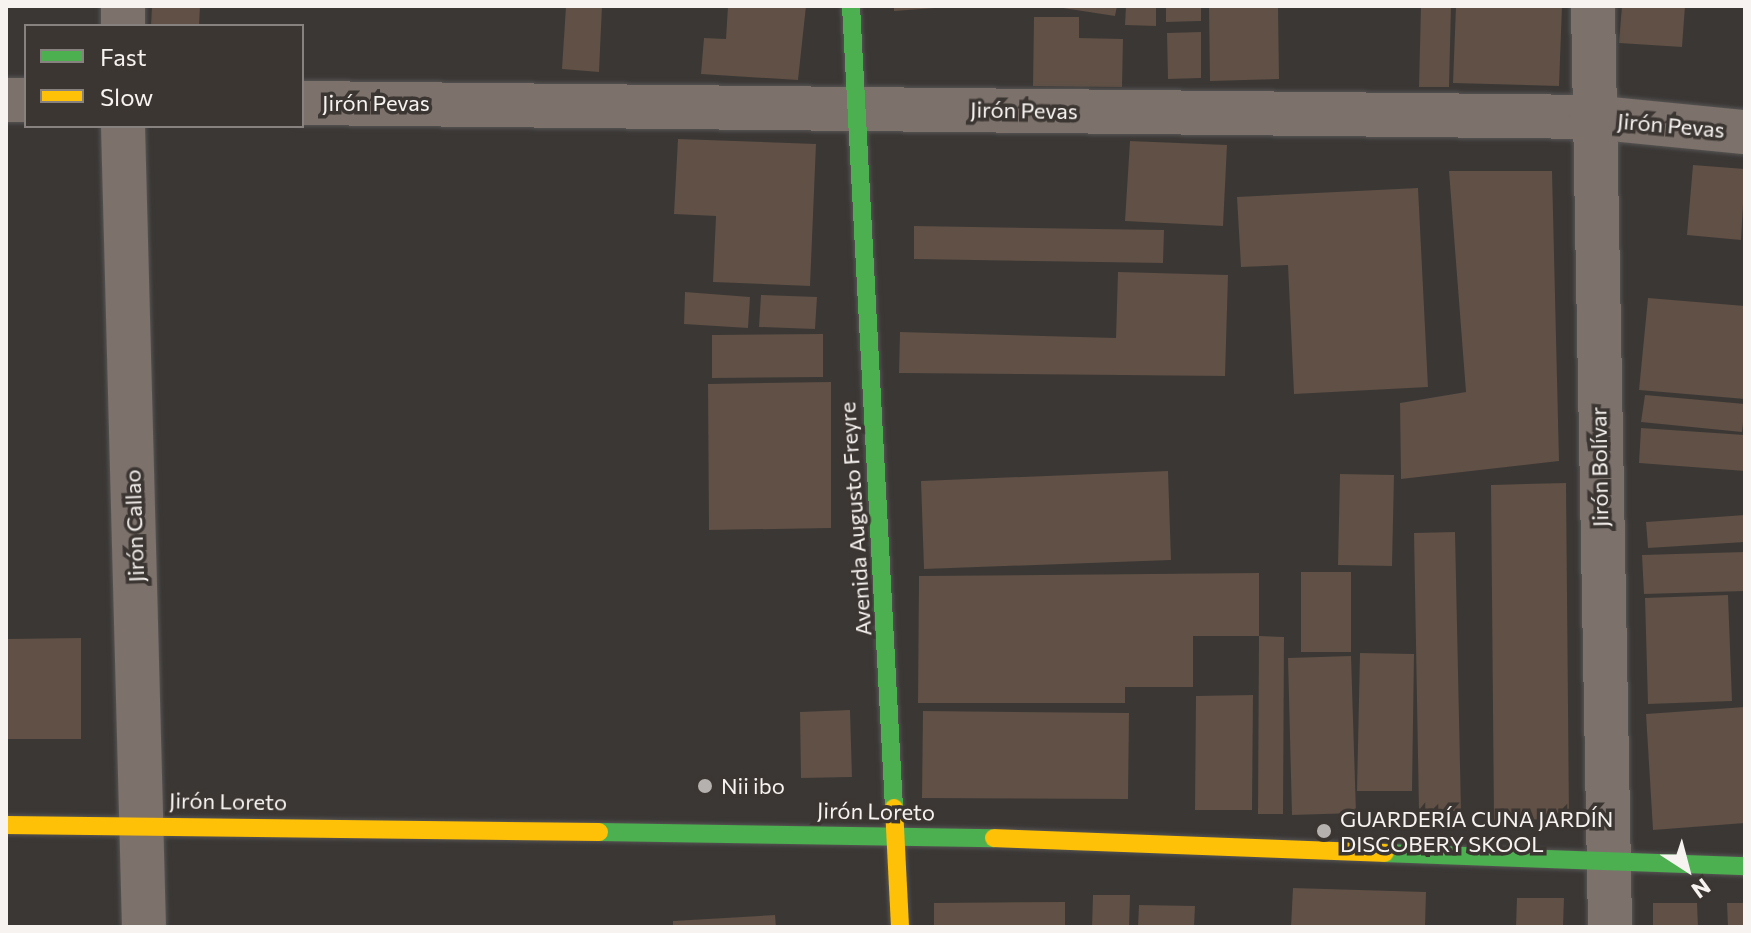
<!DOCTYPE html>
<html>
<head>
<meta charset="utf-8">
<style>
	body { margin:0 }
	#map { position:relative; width:1751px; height:933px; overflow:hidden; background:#3a3735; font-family:Commissioner,sans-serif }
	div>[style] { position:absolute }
	.building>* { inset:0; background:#605045 }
	.roads { filter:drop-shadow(0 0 2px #575554) drop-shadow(0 0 2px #575554) }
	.street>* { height:44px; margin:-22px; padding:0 22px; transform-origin:22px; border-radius:22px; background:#7c716b }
	.fast>* { height:18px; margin:-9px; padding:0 9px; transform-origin:9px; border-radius:9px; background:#4caf50 }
	.slow>* { height:18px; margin:-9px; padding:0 9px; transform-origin:9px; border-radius:9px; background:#ffc107 }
	.dots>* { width:22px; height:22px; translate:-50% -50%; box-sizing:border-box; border:4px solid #3c3633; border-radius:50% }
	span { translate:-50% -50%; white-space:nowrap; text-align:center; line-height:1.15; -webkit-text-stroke:7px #3c3633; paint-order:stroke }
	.street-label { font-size:22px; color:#f7f3f1 }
	.poi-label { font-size:22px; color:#f7f3f1 }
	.left { translate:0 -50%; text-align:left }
	.frame { position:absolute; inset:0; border:8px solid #f7f3f1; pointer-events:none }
	.legend { position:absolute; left:24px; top:24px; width:280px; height:104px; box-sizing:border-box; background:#3c3633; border:2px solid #87827f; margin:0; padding:10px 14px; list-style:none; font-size:24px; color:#f7f3f1 }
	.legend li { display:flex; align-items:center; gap:16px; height:40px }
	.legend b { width:40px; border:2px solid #87827f }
	.north { position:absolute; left:1647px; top:829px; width:80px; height:80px; -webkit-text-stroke:6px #3c3633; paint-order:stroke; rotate:144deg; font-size:22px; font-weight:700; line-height:32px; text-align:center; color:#f7f3f1 }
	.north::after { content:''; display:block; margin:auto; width:28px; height:36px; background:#f7f3f1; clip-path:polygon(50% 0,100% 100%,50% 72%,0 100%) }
</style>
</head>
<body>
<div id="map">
	<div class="building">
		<i style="clip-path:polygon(152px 6px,200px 6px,199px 26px,151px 26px)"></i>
		<i style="clip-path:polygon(566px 6px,602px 6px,599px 72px,562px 69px)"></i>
		<i style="clip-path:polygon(728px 6px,806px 6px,798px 80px,701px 74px,704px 38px,726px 39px)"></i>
		<i style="clip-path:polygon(894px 6px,935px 6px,935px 8px,894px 11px)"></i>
		<i style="clip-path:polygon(1050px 6px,1117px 6px,1115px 16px)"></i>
		<i style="clip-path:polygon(1126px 6px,1156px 6px,1156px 26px,1125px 25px)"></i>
		<i style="clip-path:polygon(1166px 6px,1201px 6px,1201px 21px,1166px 22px)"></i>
		<i style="clip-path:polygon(1209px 6px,1278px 6px,1279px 79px,1210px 81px)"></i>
		<i style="clip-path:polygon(1421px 6px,1451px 6px,1449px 87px,1419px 87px)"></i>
		<i style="clip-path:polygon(1456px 6px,1562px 6px,1559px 86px,1453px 83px)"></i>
		<i style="clip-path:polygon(1622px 6px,1685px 6px,1682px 47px,1619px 43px)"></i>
		<i style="clip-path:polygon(1034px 17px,1079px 17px,1079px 38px,1123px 39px,1122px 87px,1033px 86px)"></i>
		<i style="clip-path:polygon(1201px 32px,1201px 78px,1168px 79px,1167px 33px)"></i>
		<i style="clip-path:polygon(678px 139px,816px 144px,810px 286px,713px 282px,716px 216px,674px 214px)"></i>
		<i style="clip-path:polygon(1130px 141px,1227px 145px,1223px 226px,1125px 221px)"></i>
		<i style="clip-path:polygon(1693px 165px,1745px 169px,1741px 240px,1687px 235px)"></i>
		<i style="clip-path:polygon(1449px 171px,1552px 171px,1559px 461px,1401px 479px,1400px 403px,1466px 392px)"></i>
		<i style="clip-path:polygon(1418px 188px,1428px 387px,1294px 394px,1288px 265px,1241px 267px,1237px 197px)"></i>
		<i style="clip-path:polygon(914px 226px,1164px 230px,1163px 263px,914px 259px)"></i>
		<i style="clip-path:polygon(1118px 272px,1228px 275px,1225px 376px,899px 373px,900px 332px,1116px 338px)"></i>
		<i style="clip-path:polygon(685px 292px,750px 297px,748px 328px,684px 324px)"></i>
		<i style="clip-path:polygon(761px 295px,817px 297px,815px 329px,759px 327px)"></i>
		<i style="clip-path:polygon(1648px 298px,1745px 306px,1745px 399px,1639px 390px)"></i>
		<i style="clip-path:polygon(823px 334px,823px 377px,712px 378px,712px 335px)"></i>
		<i style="clip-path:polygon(831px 382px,831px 528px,709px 530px,708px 384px)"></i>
		<i style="clip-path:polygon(1645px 395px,1745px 404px,1742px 432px,1641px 422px)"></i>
		<i style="clip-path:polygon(1641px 428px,1745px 435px,1745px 471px,1639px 463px)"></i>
		<i style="clip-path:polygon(1168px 471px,1171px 560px,924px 569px,921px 481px)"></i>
		<i style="clip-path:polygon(1340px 474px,1394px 475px,1392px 566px,1338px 565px)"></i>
		<i style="clip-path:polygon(1566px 483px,1569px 819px,1494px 820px,1491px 485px)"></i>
		<i style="clip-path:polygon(1745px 515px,1745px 542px,1648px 548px,1646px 522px)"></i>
		<i style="clip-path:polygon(1455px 532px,1461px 811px,1419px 811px,1414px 533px)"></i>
		<i style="clip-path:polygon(1745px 552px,1745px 591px,1644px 594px,1642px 555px)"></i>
		<i style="clip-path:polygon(1301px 572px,1351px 572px,1351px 652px,1301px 652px)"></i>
		<i style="clip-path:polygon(1259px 573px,1259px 636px,1193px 636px,1193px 687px,1125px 687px,1125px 703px,918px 703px,919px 576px)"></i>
		<i style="clip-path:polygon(1728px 595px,1732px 701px,1648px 704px,1645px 598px)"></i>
		<i style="clip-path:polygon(1259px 636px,1284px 637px,1283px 814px,1258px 814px)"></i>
		<i style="clip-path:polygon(81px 638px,81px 739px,6px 739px,6px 639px)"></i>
		<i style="clip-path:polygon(1360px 653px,1414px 654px,1412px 791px,1357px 791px)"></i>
		<i style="clip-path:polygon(1351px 656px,1356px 813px,1292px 815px,1288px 658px)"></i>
		<i style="clip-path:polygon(1253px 695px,1252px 810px,1195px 810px,1196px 696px)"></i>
		<i style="clip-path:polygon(1745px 707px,1745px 823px,1653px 830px,1646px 714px)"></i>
		<i style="clip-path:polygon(850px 710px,852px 777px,801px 778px,800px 712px)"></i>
		<i style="clip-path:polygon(923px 711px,1129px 713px,1128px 799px,922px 798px)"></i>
		<i style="clip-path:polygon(1293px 888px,1426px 892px,1425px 927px,1291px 927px)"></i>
		<i style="clip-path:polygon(1093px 895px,1130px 895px,1129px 927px,1092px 927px)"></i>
		<i style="clip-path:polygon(1517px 898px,1564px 898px,1563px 927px,1516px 927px)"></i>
		<i style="clip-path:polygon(1065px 902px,1065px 927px,934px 927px,934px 903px)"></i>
		<i style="clip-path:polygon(1653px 903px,1697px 903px,1698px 927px,1653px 927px)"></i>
		<i style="clip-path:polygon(1727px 903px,1745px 903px,1745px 927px,1728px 927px)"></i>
		<i style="clip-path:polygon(1139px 905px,1195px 906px,1194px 927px,1138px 927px)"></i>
		<i style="clip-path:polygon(775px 915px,776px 927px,673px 927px,673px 921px)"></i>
	</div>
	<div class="roads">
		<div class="street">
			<i style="left:1593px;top:6px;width:921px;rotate:88.94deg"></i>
			<i style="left:123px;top:26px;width:20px;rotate:-90deg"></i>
			<i style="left:6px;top:100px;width:20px"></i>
			<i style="left:302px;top:103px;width:1289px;rotate:0.62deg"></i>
			<i style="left:1591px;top:117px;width:155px;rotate:5.6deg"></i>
			<i style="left:123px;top:126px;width:801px;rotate:88.5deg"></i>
		</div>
		<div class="fast">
			<i style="left:851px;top:6px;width:803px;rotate:86.93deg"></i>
			<i style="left:599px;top:832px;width:395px;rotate:0.9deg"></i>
			<i style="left:1385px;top:853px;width:360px;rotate:2.1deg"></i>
		</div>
		<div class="slow">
			<i style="left:894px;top:808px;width:119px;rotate:87.1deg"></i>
			<i style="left:6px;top:825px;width:593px;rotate:0.68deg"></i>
			<i style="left:994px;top:838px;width:391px;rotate:2.2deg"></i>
		</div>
	</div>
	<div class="dots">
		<i style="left:705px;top:786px;background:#b5b1af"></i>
		<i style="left:1324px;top:831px;background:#b5b1af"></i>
	</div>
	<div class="street-label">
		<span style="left:376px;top:103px">Jirón Pevas</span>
		<span style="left:1024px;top:110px;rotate:1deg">Jirón Pevas</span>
		<span style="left:1671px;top:125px;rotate:5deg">Jirón Pevas</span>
		<span style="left:1599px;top:467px;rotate:-91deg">Jirón Bolívar</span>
		<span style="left:855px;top:519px;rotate:-94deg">Avenida Augusto Freyre</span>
		<span style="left:134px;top:526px;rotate:-92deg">Jirón Callao</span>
		<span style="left:228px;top:801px;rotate:1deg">Jirón Loreto</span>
		<span style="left:876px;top:811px;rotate:1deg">Jirón Loreto</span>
	</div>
	<div class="poi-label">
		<span class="left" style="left:721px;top:786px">Nii ibo</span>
		<span class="left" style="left:1340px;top:831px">GUARDERÍA CUNA JARDÍN<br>DISCOBERY SKOOL</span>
	</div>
	<div class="frame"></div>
	<ul class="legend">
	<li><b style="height:10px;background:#4caf50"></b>Fast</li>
	<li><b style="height:10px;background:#ffc107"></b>Slow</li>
	</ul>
	<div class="north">N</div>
</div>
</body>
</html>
